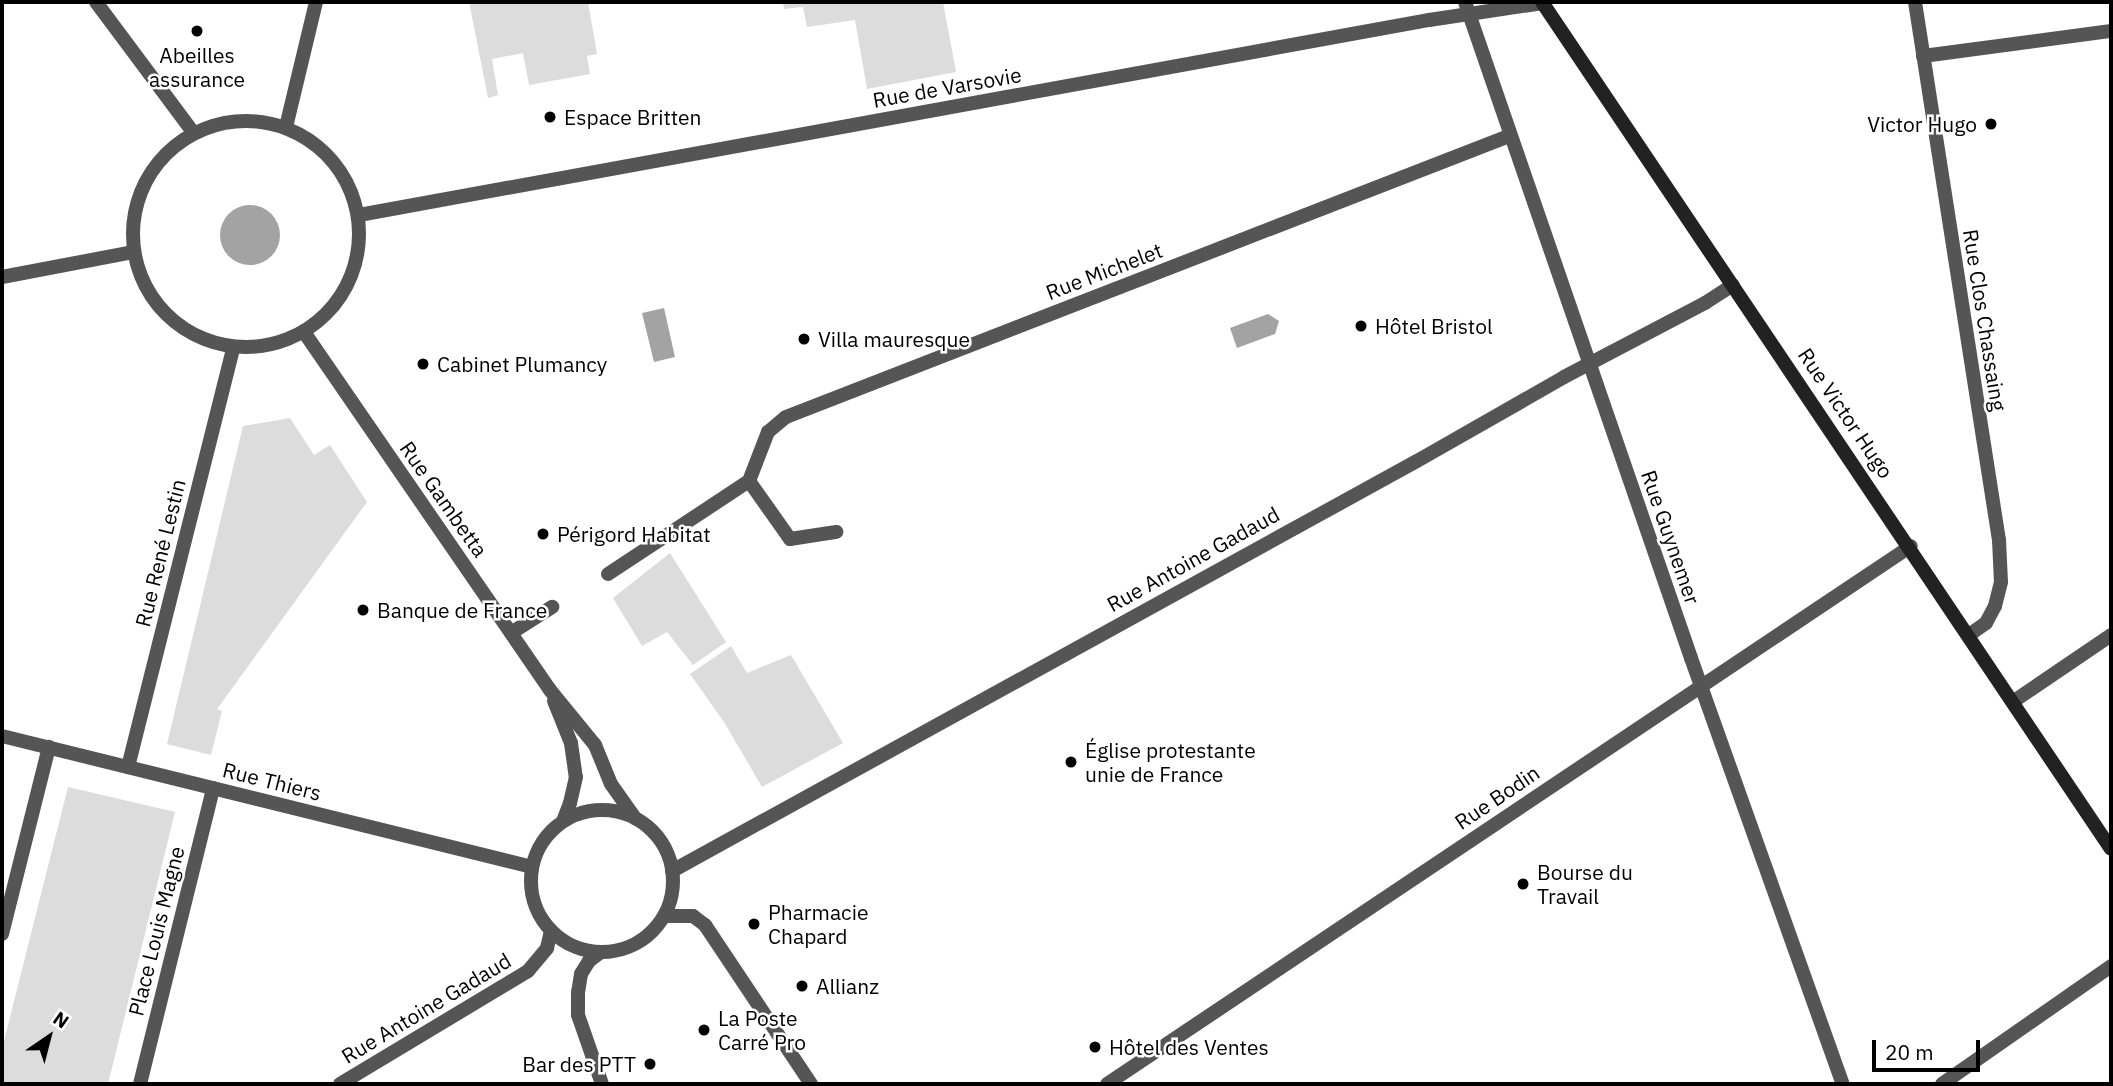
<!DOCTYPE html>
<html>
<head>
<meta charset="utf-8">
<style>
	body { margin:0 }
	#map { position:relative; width:2113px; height:1086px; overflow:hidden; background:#fff; font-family:"IBM Plex Sans",sans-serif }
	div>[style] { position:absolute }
	.green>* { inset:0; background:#dcdcdc }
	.water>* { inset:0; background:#a3a3a3 }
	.round { border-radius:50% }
	.service>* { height:14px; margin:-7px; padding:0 7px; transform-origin:7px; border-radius:7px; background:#555 }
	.minor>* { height:14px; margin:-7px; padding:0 7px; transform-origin:7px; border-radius:7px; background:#555 }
	.minor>.ring { margin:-7px; padding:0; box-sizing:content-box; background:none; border:14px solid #555; border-radius:50% }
	.secondary>* { height:14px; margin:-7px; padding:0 7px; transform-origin:7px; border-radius:7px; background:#222 }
	.dots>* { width:19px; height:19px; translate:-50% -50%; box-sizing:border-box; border:4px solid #fff; border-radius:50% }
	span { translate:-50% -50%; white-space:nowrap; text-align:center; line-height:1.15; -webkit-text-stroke:5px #fff; paint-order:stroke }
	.poi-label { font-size:21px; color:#000 }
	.left { translate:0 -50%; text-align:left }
	.right { translate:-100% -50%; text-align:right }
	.street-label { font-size:21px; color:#000 }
	.frame { position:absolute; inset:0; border:4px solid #000; pointer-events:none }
	.north { position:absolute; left:14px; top:1002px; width:70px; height:70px; -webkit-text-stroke:5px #fff; paint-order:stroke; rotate:35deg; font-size:19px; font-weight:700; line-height:28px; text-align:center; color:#000 }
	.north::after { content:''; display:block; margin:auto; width:24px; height:32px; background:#000; clip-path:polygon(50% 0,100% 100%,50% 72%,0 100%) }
	.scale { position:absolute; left:1872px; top:1040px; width:108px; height:32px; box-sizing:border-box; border:4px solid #000; border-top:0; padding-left:9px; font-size:21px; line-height:24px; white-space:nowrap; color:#000; -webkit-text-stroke:5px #fff; paint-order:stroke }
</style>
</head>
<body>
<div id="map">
	<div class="green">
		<i style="clip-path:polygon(469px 2px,588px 2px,597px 54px,587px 56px,590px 74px,529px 85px,523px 53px,492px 59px,498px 95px,488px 98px)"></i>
		<i style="clip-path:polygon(783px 2px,943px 2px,956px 72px,867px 89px,855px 20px,807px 27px,803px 7px,784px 9px)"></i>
		<i style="clip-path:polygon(290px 418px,314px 455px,330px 445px,367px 502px,217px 709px,222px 711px,211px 755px,167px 744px,243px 426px)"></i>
		<i style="clip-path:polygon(670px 553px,726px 642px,693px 665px,667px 632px,642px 646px,613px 598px)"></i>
		<i style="clip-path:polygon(731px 646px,747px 673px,791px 655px,843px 743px,762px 787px,724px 722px,690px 674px)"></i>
		<i style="clip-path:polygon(68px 787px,175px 812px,108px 1084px,2px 1084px,2px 1049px)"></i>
	</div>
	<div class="water">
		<i class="round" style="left:220px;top:205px;width:60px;height:60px"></i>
		<i style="clip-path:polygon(664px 308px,675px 357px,654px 362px,642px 313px)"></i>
		<i style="clip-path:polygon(1268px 314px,1279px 321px,1275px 334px,1237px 348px,1230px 328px)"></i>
	</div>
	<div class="service">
		<i style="left:608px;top:574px;width:169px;rotate:-33.4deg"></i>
		<i style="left:749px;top:481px;width:71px;rotate:54.7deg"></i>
		<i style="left:790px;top:539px;width:47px;rotate:-8.7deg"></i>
		<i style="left:511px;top:633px;width:49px;rotate:-32.4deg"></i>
	</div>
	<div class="minor">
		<i style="left:96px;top:2px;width:162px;rotate:53.3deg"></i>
		<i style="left:1465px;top:2px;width:694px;rotate:70.99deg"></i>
		<i style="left:1691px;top:658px;width:452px;rotate:70.4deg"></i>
		<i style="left:1915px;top:2px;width:545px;rotate:81.13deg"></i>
		<i style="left:1999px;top:540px;width:42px;rotate:87.3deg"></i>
		<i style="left:2001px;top:582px;width:25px;rotate:104deg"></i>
		<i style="left:1995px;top:606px;width:19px;rotate:118deg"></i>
		<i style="left:1986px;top:623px;width:21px;rotate:145deg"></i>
		<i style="left:1923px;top:56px;width:190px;rotate:-7.6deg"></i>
		<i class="ring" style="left:133px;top:121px;width:212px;height:212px"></i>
		<i style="left:286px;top:127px;width:129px;rotate:-76.5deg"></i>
		<i style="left:359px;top:215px;width:1088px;rotate:-10.33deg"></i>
		<i style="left:1429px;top:20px;width:115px;rotate:-8.5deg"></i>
		<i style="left:2px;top:277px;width:133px;rotate:-10.8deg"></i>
		<i style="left:304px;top:332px;width:434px;rotate:55.5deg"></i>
		<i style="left:550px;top:690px;width:71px;rotate:50.7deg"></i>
		<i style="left:595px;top:745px;width:42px;rotate:67.7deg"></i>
		<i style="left:611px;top:784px;width:42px;rotate:54.8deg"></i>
		<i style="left:749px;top:481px;width:53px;rotate:-68.8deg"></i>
		<i style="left:768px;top:432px;width:23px;rotate:-40deg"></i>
		<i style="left:786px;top:417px;width:776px;rotate:-21.24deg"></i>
		<i style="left:554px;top:701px;width:45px;rotate:68deg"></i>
		<i style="left:571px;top:743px;width:34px;rotate:82deg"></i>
		<i style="left:576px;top:777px;width:27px;rotate:103deg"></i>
		<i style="left:570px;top:803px;width:19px;rotate:111deg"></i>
		<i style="left:2014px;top:701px;width:117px;rotate:-34.2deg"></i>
		<i style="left:2px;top:736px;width:546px;rotate:13.88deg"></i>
		<i style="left:128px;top:767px;width:431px;rotate:-75.9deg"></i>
		<i class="ring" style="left:531px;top:810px;width:128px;height:128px"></i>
		<i style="left:672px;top:871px;width:850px;rotate:-28.83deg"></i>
		<i style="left:1417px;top:461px;width:169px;rotate:-29.7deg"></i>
		<i style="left:1564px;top:377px;width:159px;rotate:-27.7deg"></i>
		<i style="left:1705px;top:303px;width:33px;rotate:-33deg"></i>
		<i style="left:664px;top:916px;width:29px"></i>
		<i style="left:693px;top:916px;width:15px;rotate:37deg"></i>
		<i style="left:705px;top:925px;width:191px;rotate:56.3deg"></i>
		<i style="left:2px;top:934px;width:193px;rotate:-75.9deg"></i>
		<i style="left:601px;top:952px;width:15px;rotate:143deg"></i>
		<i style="left:589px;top:961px;width:15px;rotate:122deg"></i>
		<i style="left:581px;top:974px;width:19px;rotate:99deg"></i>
		<i style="left:578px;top:993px;width:22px;rotate:90deg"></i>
		<i style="left:578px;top:1015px;width:73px;rotate:70.8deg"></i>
		<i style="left:140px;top:1084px;width:305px;rotate:-76.1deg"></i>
		<i style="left:340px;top:1084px;width:219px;rotate:-31deg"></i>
		<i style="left:528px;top:971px;width:30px;rotate:-50deg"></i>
		<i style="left:547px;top:948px;width:18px;rotate:-77deg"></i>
		<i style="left:1107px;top:1084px;width:967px;rotate:-33.79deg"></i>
		<i style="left:1942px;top:1084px;width:206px;rotate:-34.9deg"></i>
	</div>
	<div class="secondary">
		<i style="left:1542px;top:2px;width:1020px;rotate:56.11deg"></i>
	</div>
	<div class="dots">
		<i style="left:197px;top:31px;background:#000"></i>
		<i style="left:550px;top:117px;background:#000"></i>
		<i style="left:1991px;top:124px;background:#000"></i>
		<i style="left:1361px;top:326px;background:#000"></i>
		<i style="left:804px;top:339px;background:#000"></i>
		<i style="left:423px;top:364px;background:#000"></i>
		<i style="left:543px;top:534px;background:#000"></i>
		<i style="left:363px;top:610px;background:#000"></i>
		<i style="left:1071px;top:762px;background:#000"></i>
		<i style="left:1523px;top:884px;background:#000"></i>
		<i style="left:754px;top:924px;background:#000"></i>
		<i style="left:802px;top:986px;background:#000"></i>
		<i style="left:704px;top:1030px;background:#000"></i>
		<i style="left:1095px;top:1047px;background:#000"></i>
		<i style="left:650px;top:1064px;background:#000"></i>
	</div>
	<div class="poi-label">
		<span style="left:197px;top:67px">Abeilles<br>assurance</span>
		<span class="left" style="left:564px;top:117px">Espace Britten</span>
		<span class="right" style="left:1977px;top:124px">Victor Hugo</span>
		<span class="left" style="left:1375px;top:326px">Hôtel Bristol</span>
		<span class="left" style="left:818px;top:339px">Villa mauresque</span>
		<span class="left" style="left:437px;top:364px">Cabinet Plumancy</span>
		<span class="left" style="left:557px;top:534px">Périgord Habitat</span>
		<span class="left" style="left:377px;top:610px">Banque de France</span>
		<span class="left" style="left:1085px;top:762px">Église protestante<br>unie de France</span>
		<span class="left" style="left:1537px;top:884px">Bourse du<br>Travail</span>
		<span class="left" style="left:768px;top:924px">Pharmacie<br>Chapard</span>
		<span class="left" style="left:816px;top:986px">Allianz</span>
		<span class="left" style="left:718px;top:1030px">La Poste<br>Carré Pro</span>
		<span class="left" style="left:1109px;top:1047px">Hôtel des Ventes</span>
		<span class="right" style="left:636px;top:1064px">Bar des PTT</span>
	</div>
	<div class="street-label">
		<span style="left:947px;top:87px;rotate:-10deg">Rue de Varsovie</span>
		<span style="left:1104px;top:271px;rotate:-21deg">Rue Michelet</span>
		<span style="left:1985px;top:320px;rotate:81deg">Rue Clos Chassaing</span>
		<span style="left:1846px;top:413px;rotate:56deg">Rue Victor Hugo</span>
		<span style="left:444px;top:499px;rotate:55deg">Rue Gambetta</span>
		<span style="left:1671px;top:537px;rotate:71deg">Rue Guynemer</span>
		<span style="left:160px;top:553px;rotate:-76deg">Rue René Lestin</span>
		<span style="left:1193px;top:559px;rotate:-29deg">Rue Antoine Gadaud</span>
		<span style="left:272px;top:781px;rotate:14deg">Rue Thiers</span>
		<span style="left:1497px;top:797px;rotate:-34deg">Rue Bodin</span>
		<span style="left:156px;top:931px;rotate:-76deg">Place Louis Magne</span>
		<span style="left:426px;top:1008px;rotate:-31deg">Rue Antoine Gadaud</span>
	</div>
	<div class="frame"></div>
	<div class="north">N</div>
	<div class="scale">20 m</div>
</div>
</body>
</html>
